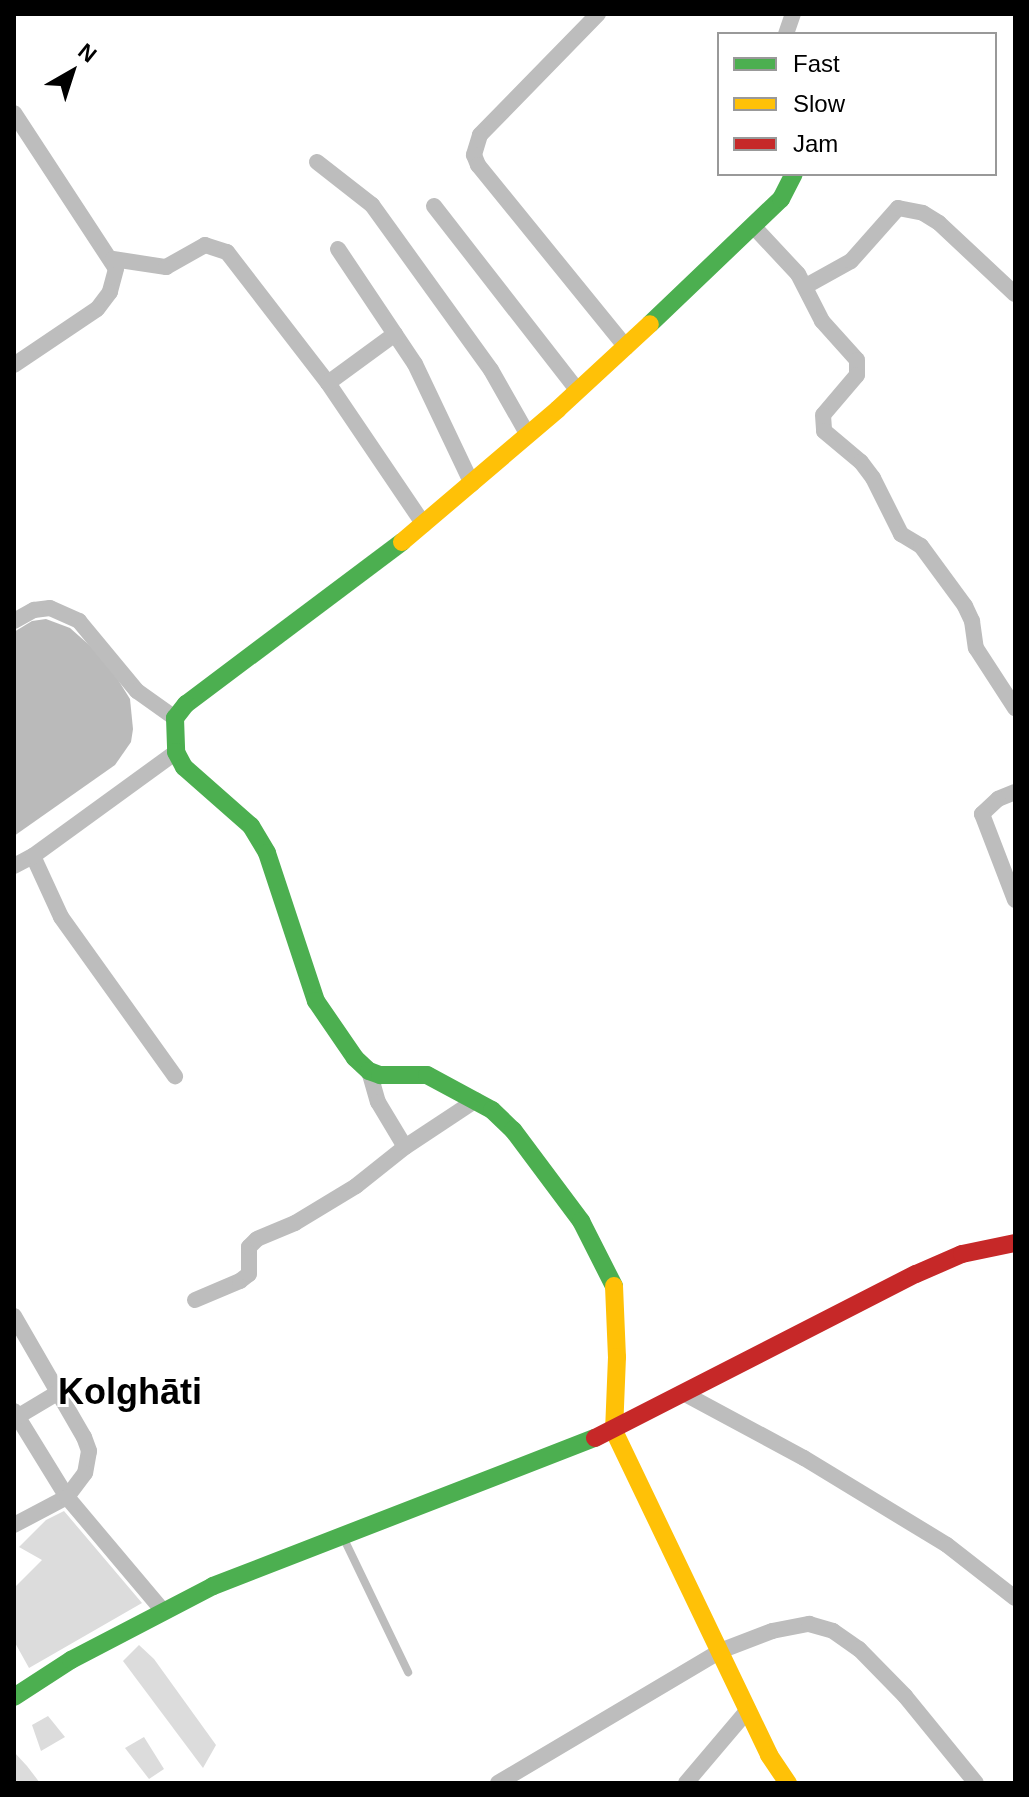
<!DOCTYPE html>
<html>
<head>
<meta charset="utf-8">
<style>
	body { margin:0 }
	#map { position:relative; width:1029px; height:1797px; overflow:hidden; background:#fff; font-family:Helvetica,sans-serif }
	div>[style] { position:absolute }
	.water>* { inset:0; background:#bababa }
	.building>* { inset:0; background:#dcdcdc }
	.lane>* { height:8px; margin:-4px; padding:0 4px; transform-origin:4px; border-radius:4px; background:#bdbdbd }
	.street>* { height:16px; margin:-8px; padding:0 8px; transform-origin:8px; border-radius:8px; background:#bdbdbd }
	.fast>* { height:18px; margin:-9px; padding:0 9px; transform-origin:9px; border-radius:9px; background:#4caf50 }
	.slow>* { height:18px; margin:-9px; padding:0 9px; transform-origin:9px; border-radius:9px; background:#ffc107 }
	.jam>* { height:18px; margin:-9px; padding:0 9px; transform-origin:9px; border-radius:9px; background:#c62828 }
	span { translate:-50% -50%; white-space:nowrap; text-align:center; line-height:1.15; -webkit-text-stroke:6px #fff; paint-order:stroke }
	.district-label { font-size:36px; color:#000; font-weight:700 }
	.frame { position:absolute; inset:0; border:16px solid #000; pointer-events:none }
	.legend { position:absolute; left:717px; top:32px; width:280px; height:144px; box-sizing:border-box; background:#fff; border:2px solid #999; margin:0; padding:10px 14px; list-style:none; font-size:24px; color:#000 }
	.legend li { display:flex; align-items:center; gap:16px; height:40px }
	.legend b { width:40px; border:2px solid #999 }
	.north { position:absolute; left:32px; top:32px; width:80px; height:80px; -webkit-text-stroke:6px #fff; paint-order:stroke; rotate:39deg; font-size:22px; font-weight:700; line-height:32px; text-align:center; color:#000 }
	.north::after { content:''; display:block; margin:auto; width:28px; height:36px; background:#000; clip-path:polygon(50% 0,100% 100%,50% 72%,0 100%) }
</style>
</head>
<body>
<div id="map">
	<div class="water">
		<i style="clip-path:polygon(46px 619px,70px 628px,105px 659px,130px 699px,133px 729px,131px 742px,115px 765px,14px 836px,14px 632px,32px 621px)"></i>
	</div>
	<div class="building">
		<i style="clip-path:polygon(64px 1511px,142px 1603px,29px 1668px,14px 1641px,14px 1588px,42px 1560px,19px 1547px,46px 1520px)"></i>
		<i style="clip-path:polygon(139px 1645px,154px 1659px,216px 1745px,203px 1768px,123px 1661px)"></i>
		<i style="clip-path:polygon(48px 1716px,65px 1737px,41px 1751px,32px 1725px)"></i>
		<i style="clip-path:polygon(144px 1737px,164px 1769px,149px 1779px,125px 1748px)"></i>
		<i style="clip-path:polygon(14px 1752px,27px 1766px,40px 1783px,14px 1783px)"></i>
	</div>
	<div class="lane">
		<i style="left:344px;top:1539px;width:148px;rotate:64.3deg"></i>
	</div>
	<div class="street">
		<i style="left:598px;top:14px;width:169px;rotate:134.3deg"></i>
		<i style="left:480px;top:135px;width:21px;rotate:107deg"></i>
		<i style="left:474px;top:155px;width:11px;rotate:68deg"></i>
		<i style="left:478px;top:165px;width:235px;rotate:50.9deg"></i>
		<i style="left:786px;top:34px;width:21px;rotate:-71deg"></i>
		<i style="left:14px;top:113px;width:186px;rotate:56.8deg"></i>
		<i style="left:116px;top:269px;width:24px;rotate:105deg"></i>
		<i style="left:110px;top:292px;width:21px;rotate:127deg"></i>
		<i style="left:97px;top:309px;width:100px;rotate:146deg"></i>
		<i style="left:317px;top:162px;width:70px;rotate:38deg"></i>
		<i style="left:372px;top:205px;width:203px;rotate:54.2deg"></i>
		<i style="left:491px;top:370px;width:75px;rotate:60.4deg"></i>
		<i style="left:434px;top:206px;width:234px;rotate:52.1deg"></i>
		<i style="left:754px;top:227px;width:64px;rotate:46.9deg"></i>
		<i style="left:798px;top:274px;width:53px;rotate:62.9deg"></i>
		<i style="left:822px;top:321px;width:52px;rotate:48.1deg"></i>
		<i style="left:857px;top:360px;width:15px;rotate:90deg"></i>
		<i style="left:857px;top:375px;width:52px;rotate:130.4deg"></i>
		<i style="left:823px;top:415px;width:16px;rotate:86deg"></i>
		<i style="left:824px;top:431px;width:48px;rotate:40deg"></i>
		<i style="left:861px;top:462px;width:20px;rotate:53deg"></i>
		<i style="left:873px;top:478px;width:63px;rotate:63.4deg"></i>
		<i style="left:901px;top:534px;width:23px;rotate:31deg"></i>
		<i style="left:921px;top:546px;width:74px;rotate:53.7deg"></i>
		<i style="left:965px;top:606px;width:17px;rotate:65deg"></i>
		<i style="left:972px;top:621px;width:27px;rotate:82deg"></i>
		<i style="left:976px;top:648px;width:72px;rotate:57deg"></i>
		<i style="left:338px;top:249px;width:138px;rotate:56.2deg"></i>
		<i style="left:415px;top:364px;width:133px;rotate:64.6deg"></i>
		<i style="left:113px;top:259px;width:54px;rotate:8.6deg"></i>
		<i style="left:166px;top:267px;width:45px;rotate:-29.4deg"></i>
		<i style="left:205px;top:245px;width:23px;rotate:18deg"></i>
		<i style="left:227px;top:252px;width:165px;rotate:52.4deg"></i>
		<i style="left:328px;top:383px;width:171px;rotate:55.9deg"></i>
		<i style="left:806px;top:286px;width:51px;rotate:-29.1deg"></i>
		<i style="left:851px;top:261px;width:71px;rotate:-48.4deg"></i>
		<i style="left:898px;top:208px;width:25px;rotate:11deg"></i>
		<i style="left:923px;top:213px;width:19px;rotate:32deg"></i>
		<i style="left:939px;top:223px;width:104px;rotate:43.1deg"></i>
		<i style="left:328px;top:383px;width:83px;rotate:-36.2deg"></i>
		<i style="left:14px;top:621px;width:23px;rotate:-29deg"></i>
		<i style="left:34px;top:610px;width:16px;rotate:-7deg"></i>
		<i style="left:50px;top:608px;width:32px;rotate:24deg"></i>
		<i style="left:79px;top:621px;width:91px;rotate:50.4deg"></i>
		<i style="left:137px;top:691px;width:47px;rotate:35.4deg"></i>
		<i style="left:1015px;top:792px;width:18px;rotate:158deg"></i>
		<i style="left:998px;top:799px;width:22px;rotate:137deg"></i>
		<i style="left:982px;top:814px;width:92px;rotate:69deg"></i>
		<i style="left:33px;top:856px;width:67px;rotate:65.3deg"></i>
		<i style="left:61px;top:917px;width:196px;rotate:54.4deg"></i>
		<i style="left:14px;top:866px;width:21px;rotate:-28deg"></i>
		<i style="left:33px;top:856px;width:177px;rotate:-36deg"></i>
		<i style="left:369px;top:1071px;width:32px;rotate:74deg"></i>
		<i style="left:378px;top:1102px;width:52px;rotate:59deg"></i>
		<i style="left:195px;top:1300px;width:49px;rotate:-22.9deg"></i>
		<i style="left:240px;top:1281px;width:11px;rotate:-38deg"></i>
		<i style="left:249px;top:1274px;width:27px;rotate:-90deg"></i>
		<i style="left:249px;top:1247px;width:11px;rotate:-45deg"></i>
		<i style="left:257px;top:1239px;width:41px;rotate:-22.8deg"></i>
		<i style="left:295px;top:1223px;width:71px;rotate:-31.2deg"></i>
		<i style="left:356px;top:1186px;width:63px;rotate:-38.5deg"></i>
		<i style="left:405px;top:1147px;width:85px;rotate:-33.5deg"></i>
		<i style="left:14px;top:1316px;width:140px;rotate:60deg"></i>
		<i style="left:84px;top:1437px;width:15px;rotate:70deg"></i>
		<i style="left:89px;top:1451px;width:22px;rotate:100deg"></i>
		<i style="left:85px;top:1473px;width:30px;rotate:127deg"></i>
		<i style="left:67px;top:1497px;width:60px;rotate:152.2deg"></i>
		<i style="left:685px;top:1394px;width:135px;rotate:28.3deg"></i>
		<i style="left:804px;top:1458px;width:167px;rotate:31.3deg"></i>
		<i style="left:947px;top:1545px;width:86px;rotate:37.9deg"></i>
		<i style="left:14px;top:1411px;width:101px;rotate:58.4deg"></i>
		<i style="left:67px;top:1497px;width:148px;rotate:49.9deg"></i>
		<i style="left:17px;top:1417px;width:49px;rotate:-30.8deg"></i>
		<i style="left:498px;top:1783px;width:258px;rotate:-30.7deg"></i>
		<i style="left:720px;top:1651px;width:56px;rotate:-21deg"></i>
		<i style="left:772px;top:1631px;width:38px;rotate:-11deg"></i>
		<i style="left:809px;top:1624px;width:25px;rotate:16deg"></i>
		<i style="left:833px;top:1631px;width:32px;rotate:35deg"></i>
		<i style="left:859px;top:1649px;width:66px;rotate:45.6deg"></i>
		<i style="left:905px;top:1696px;width:112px;rotate:50.8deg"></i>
		<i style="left:686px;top:1783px;width:96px;rotate:-49.7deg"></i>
	</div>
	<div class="fast">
		<i style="left:650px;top:324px;width:181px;rotate:-43.7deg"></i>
		<i style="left:781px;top:199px;width:28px;rotate:-63deg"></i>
		<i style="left:402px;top:542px;width:270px;rotate:143.1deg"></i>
		<i style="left:186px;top:704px;width:18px;rotate:128deg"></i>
		<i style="left:175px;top:718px;width:34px;rotate:88deg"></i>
		<i style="left:176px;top:752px;width:17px;rotate:62deg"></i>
		<i style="left:184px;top:767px;width:89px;rotate:41.4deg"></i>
		<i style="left:251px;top:826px;width:31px;rotate:59deg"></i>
		<i style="left:267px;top:853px;width:156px;rotate:71.7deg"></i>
		<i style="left:316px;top:1001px;width:69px;rotate:55.6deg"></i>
		<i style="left:355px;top:1058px;width:19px;rotate:43deg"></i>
		<i style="left:369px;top:1071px;width:12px;rotate:20deg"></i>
		<i style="left:380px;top:1075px;width:47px"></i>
		<i style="left:427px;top:1075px;width:74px;rotate:28.3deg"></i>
		<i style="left:492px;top:1110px;width:29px;rotate:44deg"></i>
		<i style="left:513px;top:1130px;width:114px;rotate:53.2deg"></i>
		<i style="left:581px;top:1221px;width:73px;rotate:63.1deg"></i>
		<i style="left:14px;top:1697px;width:68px;rotate:-33deg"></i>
		<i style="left:71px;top:1660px;width:160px;rotate:-27.5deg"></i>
		<i style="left:213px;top:1586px;width:410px;rotate:-21.2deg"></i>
	</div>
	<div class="slow">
		<i style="left:402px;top:542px;width:205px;rotate:-40.4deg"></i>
		<i style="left:558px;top:409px;width:125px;rotate:-42.7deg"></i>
		<i style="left:614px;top:1286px;width:71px;rotate:87.6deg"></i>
		<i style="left:617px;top:1357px;width:74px;rotate:92.3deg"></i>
		<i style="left:614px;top:1431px;width:359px;rotate:64.4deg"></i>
		<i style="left:769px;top:1755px;width:34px;rotate:56deg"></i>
	</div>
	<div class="jam">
		<i style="left:595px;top:1438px;width:360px;rotate:-27.1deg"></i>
		<i style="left:916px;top:1274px;width:50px;rotate:-23.5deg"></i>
		<i style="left:962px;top:1254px;width:54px;rotate:-11.7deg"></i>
	</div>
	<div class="district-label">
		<span style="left:130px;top:1392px">Kolghāti</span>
	</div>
	<div class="frame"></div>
	<ul class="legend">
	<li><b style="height:10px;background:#4caf50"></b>Fast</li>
	<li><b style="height:10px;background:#ffc107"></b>Slow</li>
	<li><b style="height:10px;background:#c62828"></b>Jam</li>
	</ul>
	<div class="north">N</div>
</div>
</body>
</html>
